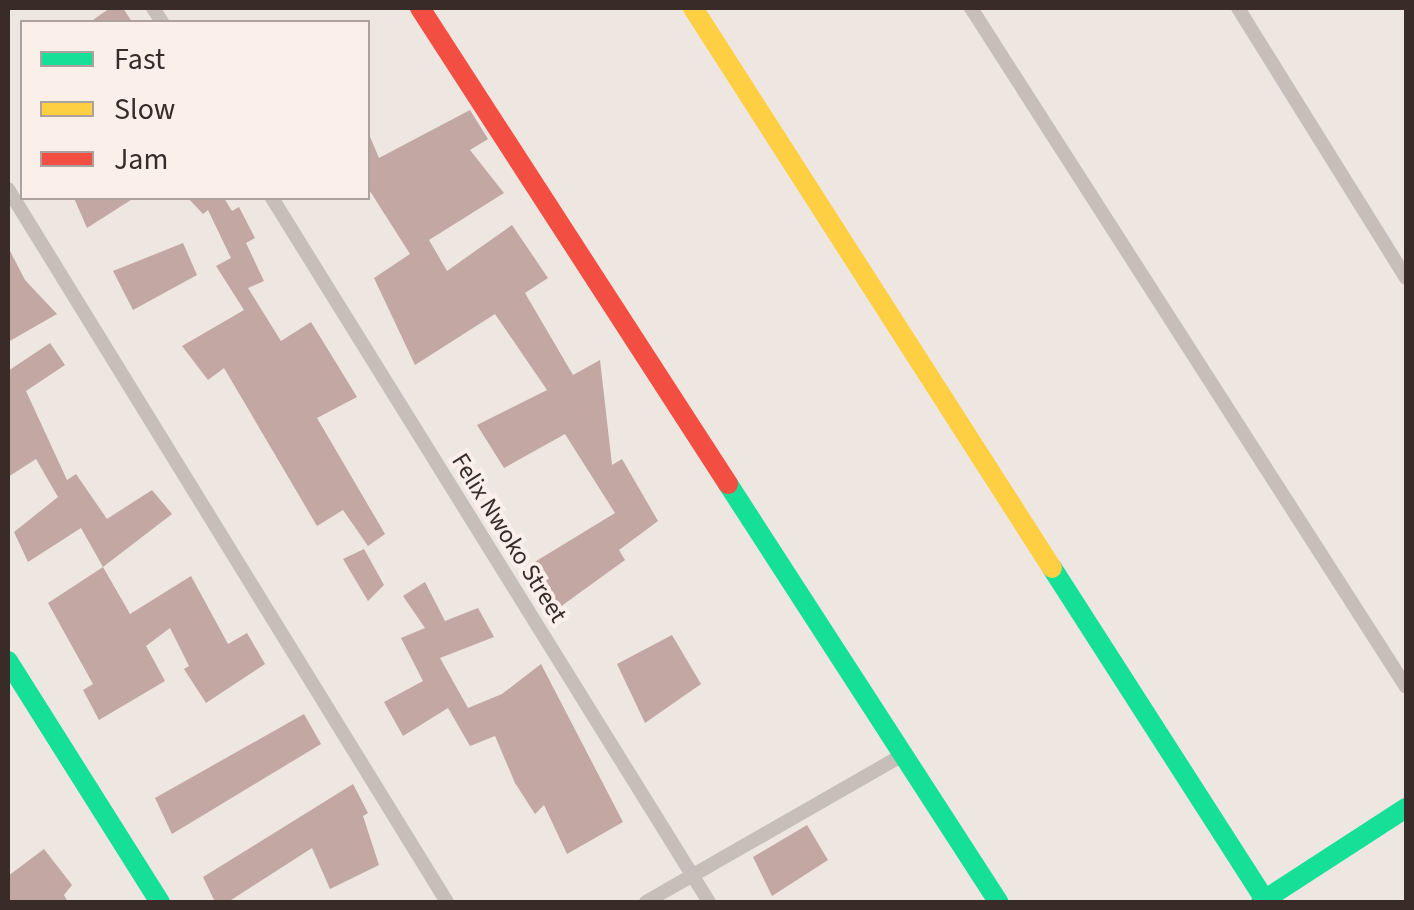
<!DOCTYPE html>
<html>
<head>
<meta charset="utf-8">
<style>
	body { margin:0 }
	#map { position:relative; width:1414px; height:910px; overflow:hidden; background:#eee6e1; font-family:"Source Sans 3",sans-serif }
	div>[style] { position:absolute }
	.building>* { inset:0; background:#c2a7a2 }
	.street>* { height:14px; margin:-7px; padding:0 7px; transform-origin:7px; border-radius:7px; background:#c7beba }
	.fast>* { height:20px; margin:-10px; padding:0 10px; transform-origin:10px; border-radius:10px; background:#16e098 }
	.slow>* { height:20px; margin:-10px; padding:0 10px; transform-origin:10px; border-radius:10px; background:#ffcf43 }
	.jam>* { height:20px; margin:-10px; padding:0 10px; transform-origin:10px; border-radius:10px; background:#f24e42 }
	span { translate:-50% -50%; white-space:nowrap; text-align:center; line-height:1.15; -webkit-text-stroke:8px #faefe9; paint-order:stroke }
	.street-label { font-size:25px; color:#382b28 }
	.frame { position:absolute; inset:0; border:10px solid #382b28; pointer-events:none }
	.legend { position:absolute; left:20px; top:20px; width:350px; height:180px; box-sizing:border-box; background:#faefe9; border:2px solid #aca19c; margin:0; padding:12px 18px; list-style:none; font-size:30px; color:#382b28 }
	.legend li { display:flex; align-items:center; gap:20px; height:50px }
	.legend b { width:50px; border:2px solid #aca19c }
</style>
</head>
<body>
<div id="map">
	<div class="building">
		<i style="clip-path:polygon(110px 8px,123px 8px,132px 22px,90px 22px)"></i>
		<i style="clip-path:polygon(470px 110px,488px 139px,470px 150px,504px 193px,429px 240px,447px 271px,512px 225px,548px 278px,525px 293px,573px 375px,600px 360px,612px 465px,622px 459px,658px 521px,619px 550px,625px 560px,560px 607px,533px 563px,615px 513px,565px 434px,504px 468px,477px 425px,547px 390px,495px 314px,415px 365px,374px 278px,410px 254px,368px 188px,368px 132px,379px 158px)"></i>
		<i style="clip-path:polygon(74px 198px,134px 198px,87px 228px)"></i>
		<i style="clip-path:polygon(188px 198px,224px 198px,232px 211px,239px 207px,255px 238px,246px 243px,264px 281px,248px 288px,281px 341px,311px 322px,357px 397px,317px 418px,385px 534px,368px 546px,343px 510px,317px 526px,224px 368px,208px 380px,182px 346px,244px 310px,216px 266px,231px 258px,208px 210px,203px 214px)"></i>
		<i style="clip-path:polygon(183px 243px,197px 275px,133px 310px,113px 271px)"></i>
		<i style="clip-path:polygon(8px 247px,25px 280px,57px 314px,8px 342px)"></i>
		<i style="clip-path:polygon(50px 343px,65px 365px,26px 391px,67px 480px,76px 474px,107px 519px,152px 490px,172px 514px,103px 567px,81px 528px,28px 562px,14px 532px,58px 497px,36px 459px,8px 477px,8px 371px)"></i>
		<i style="clip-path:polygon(364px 549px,384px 585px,368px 601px,343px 559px)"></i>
		<i style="clip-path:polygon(103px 567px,130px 614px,191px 576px,228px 644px,247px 633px,265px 664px,206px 703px,184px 669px,189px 666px,170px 628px,146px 646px,165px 681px,99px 720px,83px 690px,93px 684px,48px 603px)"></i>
		<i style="clip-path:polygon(425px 582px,445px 621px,478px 608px,494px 637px,440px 658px,468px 708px,502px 694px,541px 664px,623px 822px,567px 854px,544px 805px,535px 814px,515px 783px,495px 736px,470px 746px,448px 708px,403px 736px,384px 702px,423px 681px,401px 638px,425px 628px,403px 596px)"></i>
		<i style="clip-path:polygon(672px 635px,701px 684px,645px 723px,617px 664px)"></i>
		<i style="clip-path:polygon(304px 714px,321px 744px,172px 834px,155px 798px)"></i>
		<i style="clip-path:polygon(353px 784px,368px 813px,363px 816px,379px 865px,330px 889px,312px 848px,228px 902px,215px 902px,203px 877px)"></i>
		<i style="clip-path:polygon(807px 825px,828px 860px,772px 896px,753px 857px)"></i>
		<i style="clip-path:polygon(44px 849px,72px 885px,64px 895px,68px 902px,8px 902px,8px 876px)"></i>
	</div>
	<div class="street">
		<i style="left:153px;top:8px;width:17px;rotate:57deg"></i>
		<i style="left:971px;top:8px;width:806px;rotate:57.35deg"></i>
		<i style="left:1238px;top:8px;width:318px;rotate:58.1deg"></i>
		<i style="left:8px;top:189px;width:837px;rotate:58.38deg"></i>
		<i style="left:272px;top:198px;width:829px;rotate:58.17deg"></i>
		<i style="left:646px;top:902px;width:296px;rotate:-29.8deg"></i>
	</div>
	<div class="fast">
		<i style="left:728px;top:484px;width:498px;rotate:57.1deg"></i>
		<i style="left:1052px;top:568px;width:394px;rotate:57.3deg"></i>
		<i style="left:8px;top:661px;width:285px;rotate:57.8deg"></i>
		<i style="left:1261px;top:902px;width:173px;rotate:-33deg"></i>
	</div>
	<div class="slow">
		<i style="left:693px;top:8px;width:665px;rotate:57.34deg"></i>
	</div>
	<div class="jam">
		<i style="left:420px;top:8px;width:567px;rotate:57.09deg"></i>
	</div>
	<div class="street-label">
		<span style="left:509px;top:538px;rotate:58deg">Felix Nwoko Street</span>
	</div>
	<div class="frame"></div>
	<ul class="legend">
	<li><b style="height:12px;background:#16e098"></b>Fast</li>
	<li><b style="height:12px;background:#ffcf43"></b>Slow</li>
	<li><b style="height:12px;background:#f24e42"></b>Jam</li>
	</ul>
</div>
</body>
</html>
